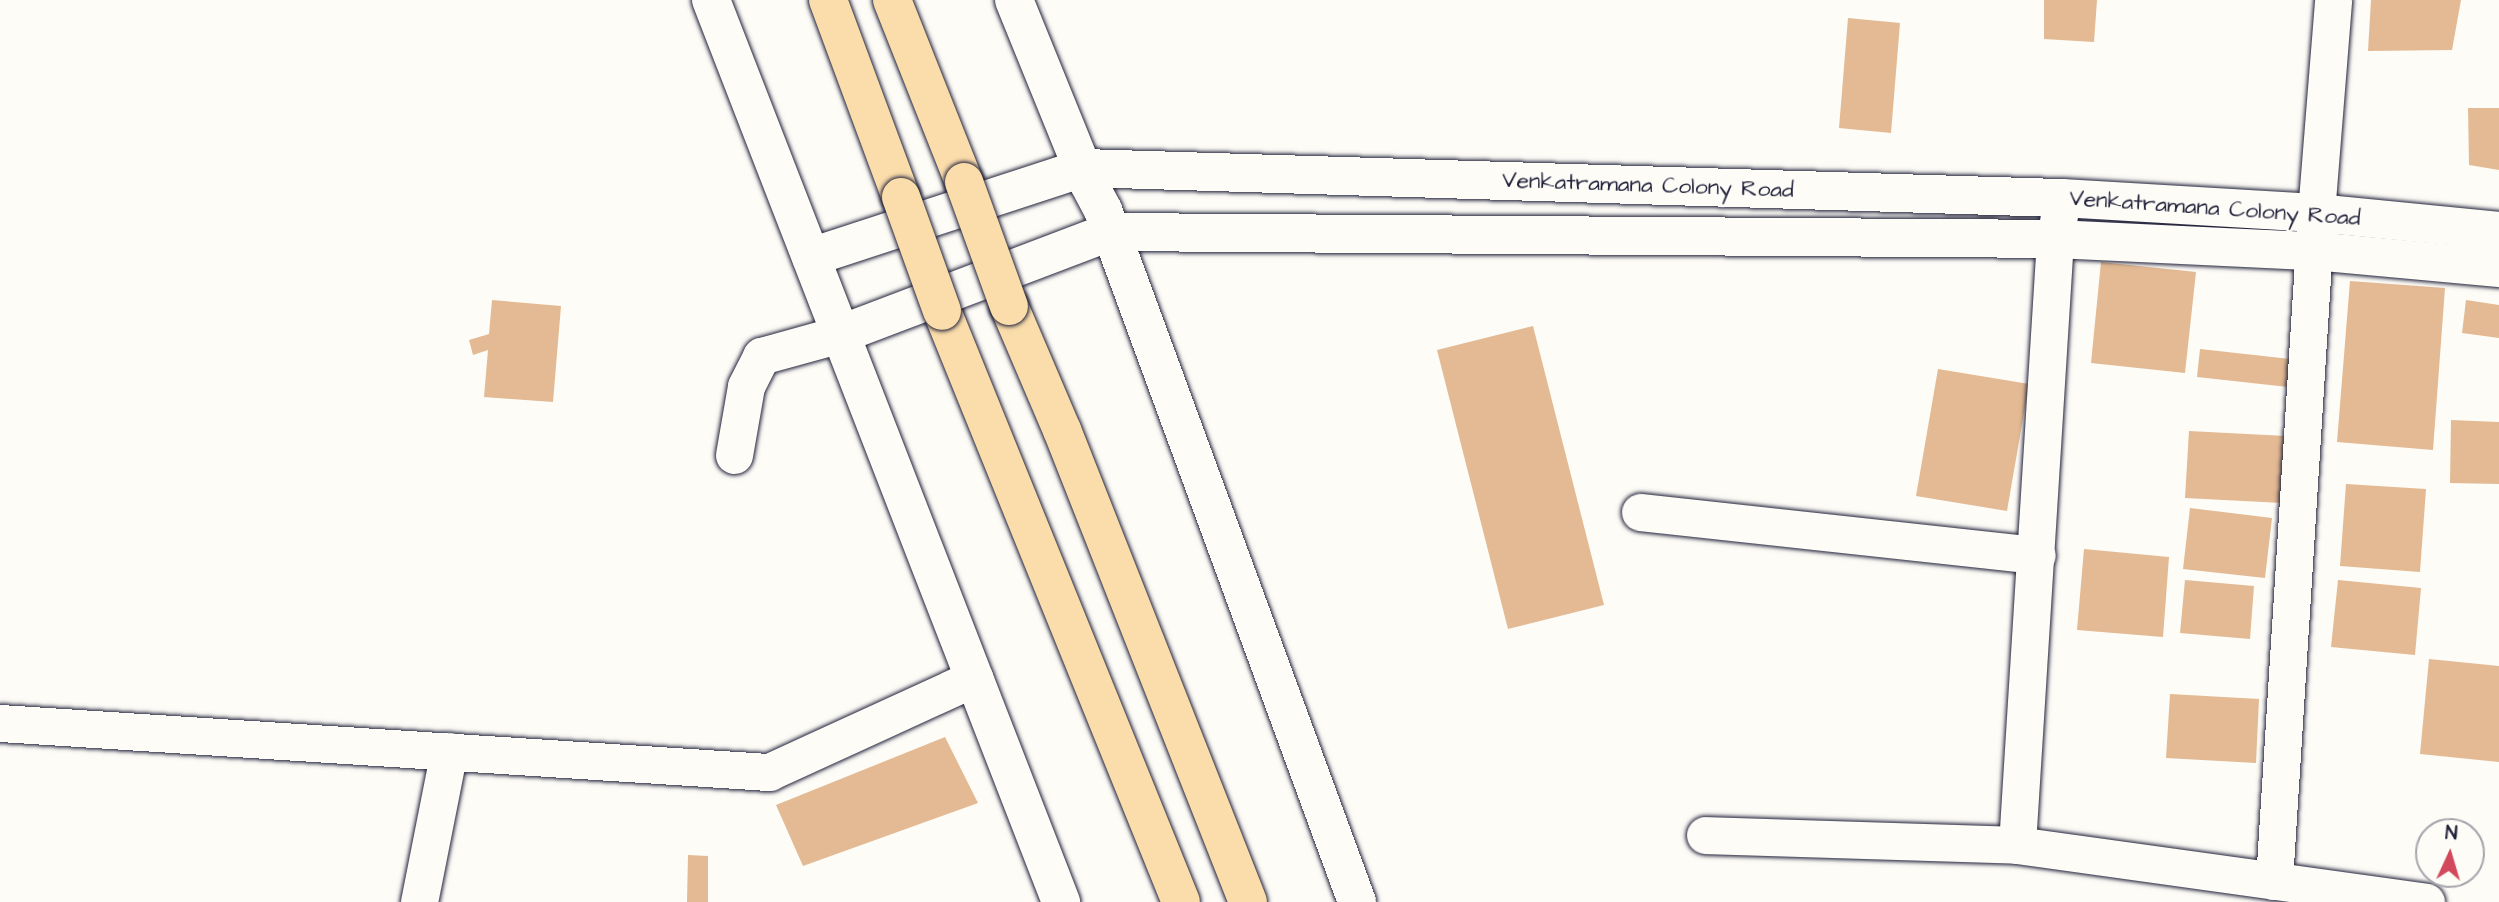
<!DOCTYPE html>
<html>
<head>
<meta charset="utf-8">
<style>
	body { margin:0 }
	#map { position:relative; width:2499px; height:902px; overflow:hidden; background:#fdfcf7; font-family:"Architects Daughter",sans-serif }
	div>[style] { position:absolute }
	.building>* { inset:0; background:#e3ba93 }
	.roads { filter:drop-shadow(0 0 2px #22223b) drop-shadow(0 0 2px #22223b) }
	.minor>* { height:37px; margin:-18.5px; padding:0 18.5px; transform-origin:18.5px; border-radius:18.5px; background:#fdfcf7 }
	.tertiary>* { height:38px; margin:-19px; padding:0 19px; transform-origin:19px; border-radius:19px; background:#fdfcf7 }
	.secondary>* { height:38px; margin:-19px; padding:0 19px; transform-origin:19px; border-radius:19px; background:#fdfcf7 }
	.trunk>* { height:38px; margin:-19px; padding:0 19px; transform-origin:19px; border-radius:19px; background:#fbddab }
	.bridges { filter:drop-shadow(0 0 2px #22223b) drop-shadow(0 0 2px #22223b) }
	.trunk-bridge>* { height:38px; margin:-19px; padding:0 19px; transform-origin:19px; border-radius:19px; background:#fbddab }
	span { translate:-50% -50%; white-space:nowrap; text-align:center; line-height:1.15; -webkit-text-stroke:5px #fdfcf7; paint-order:stroke }
	.street-label { font-size:23px; color:#22223b }
	.north { position:absolute; left:2415px; top:818px; width:70px; height:70px; box-sizing:border-box; background:#fdfcf7; border:2px solid #a5a5ac; border-radius:50%; rotate:4deg; font-size:19px; font-weight:700; line-height:28px; text-align:center; color:#22223b }
	.north::after { content:''; display:block; margin:auto; width:24px; height:32px; background:#d1495b; clip-path:polygon(50% 0,100% 100%,50% 72%,0 100%) }
</style>
</head>
<body>
<div id="map">
	<div class="building">
		<i style="clip-path:polygon(2044px 0,2097px 0,2094px 42px,2044px 39px)"></i>
		<i style="clip-path:polygon(2371px 0,2461px 0,2452px 50px,2368px 51px)"></i>
		<i style="clip-path:polygon(1848px 18px,1900px 23px,1891px 133px,1839px 128px)"></i>
		<i style="clip-path:polygon(2468px 108px,2499px 108px,2499px 170px,2469px 165px)"></i>
		<i style="clip-path:polygon(2101px 262px,2196px 272px,2185px 373px,2091px 363px)"></i>
		<i style="clip-path:polygon(2350px 281px,2445px 288px,2433px 450px,2337px 442px)"></i>
		<i style="clip-path:polygon(492px 300px,561px 306px,553px 402px,484px 397px,488px 350px,473px 355px,469px 340px,489px 334px)"></i>
		<i style="clip-path:polygon(2466px 300px,2499px 305px,2499px 338px,2462px 333px)"></i>
		<i style="clip-path:polygon(1533px 326px,1604px 605px,1508px 629px,1437px 350px)"></i>
		<i style="clip-path:polygon(2200px 349px,2291px 359px,2288px 387px,2197px 377px)"></i>
		<i style="clip-path:polygon(1938px 369px,2029px 384px,2007px 511px,1916px 496px)"></i>
		<i style="clip-path:polygon(2451px 420px,2499px 422px,2499px 484px,2450px 483px)"></i>
		<i style="clip-path:polygon(2189px 431px,2286px 436px,2282px 503px,2185px 498px)"></i>
		<i style="clip-path:polygon(2346px 484px,2426px 489px,2420px 572px,2340px 566px)"></i>
		<i style="clip-path:polygon(2190px 508px,2272px 518px,2265px 578px,2183px 569px)"></i>
		<i style="clip-path:polygon(2084px 549px,2169px 557px,2163px 637px,2077px 630px)"></i>
		<i style="clip-path:polygon(2185px 580px,2254px 586px,2250px 639px,2180px 633px)"></i>
		<i style="clip-path:polygon(2338px 580px,2421px 588px,2415px 655px,2331px 647px)"></i>
		<i style="clip-path:polygon(2429px 659px,2499px 666px,2499px 762px,2420px 754px)"></i>
		<i style="clip-path:polygon(2170px 694px,2259px 699px,2256px 763px,2166px 758px)"></i>
		<i style="clip-path:polygon(945px 737px,978px 803px,803px 866px,776px 805px)"></i>
		<i style="clip-path:polygon(688px 855px,708px 856px,708px 902px,687px 902px)"></i>
	</div>
	<div class="roads">
		<div class="minor">
			<i style="left:734px;top:455px;width:70px;rotate:-80.1deg"></i>
			<i style="left:746px;top:386px;width:34px;rotate:-63deg"></i>
			<i style="left:761px;top:356px;width:83px;rotate:-15.4deg"></i>
			<i style="left:1640px;top:512px;width:399px;rotate:6.2deg"></i>
			<i style="left:0;top:723px;width:771px;rotate:3.65deg"></i>
			<i style="left:769px;top:772px;width:226px;rotate:-24.6deg"></i>
			<i style="left:1705px;top:835px;width:312px;rotate:1.8deg"></i>
			<i style="left:2017px;top:845px;width:413px;rotate:7.9deg"></i>
			<i style="left:2017px;top:845px;width:607px;rotate:-86.41deg"></i>
			<i style="left:2055px;top:239px;width:42px;rotate:-80.3deg"></i>
			<i style="left:2274px;top:881px;width:669px;rotate:-86.4deg"></i>
			<i style="left:2316px;top:213px;width:214px;rotate:-85.4deg"></i>
			<i style="left:419px;top:902px;width:154px;rotate:-78.8deg"></i>
		</div>
		<div class="tertiary">
			<i style="left:711px;top:0;width:968px;rotate:68.79deg"></i>
			<i style="left:1014px;top:0;width:196px;rotate:67.9deg"></i>
			<i style="left:1088px;top:182px;width:32px;rotate:62deg"></i>
			<i style="left:1103px;top:210px;width:737px;rotate:69.84deg"></i>
		</div>
		<div class="secondary">
			<i style="left:811px;top:257px;width:286px;rotate:-18.1deg"></i>
			<i style="left:1083px;top:168px;width:979px;rotate:1.76deg"></i>
			<i style="left:2062px;top:198px;width:254px;rotate:3.4deg"></i>
			<i style="left:2316px;top:213px;width:184px;rotate:5.6deg"></i>
			<i style="left:841px;top:334px;width:288px;rotate:-20.8deg"></i>
			<i style="left:1110px;top:232px;width:945px;rotate:0.42deg"></i>
			<i style="left:2055px;top:239px;width:259px;rotate:2.7deg"></i>
			<i style="left:2314px;top:251px;width:186px;rotate:5.3deg"></i>
		</div>
		<div class="trunk">
			<i style="left:828px;top:0;width:210px;rotate:69.7deg"></i>
			<i style="left:892px;top:0;width:196px;rotate:68.4deg"></i>
			<i style="left:1009px;top:306px;width:135px;rotate:66.9deg"></i>
			<i style="left:1062px;top:430px;width:507px;rotate:68.49deg"></i>
			<i style="left:942px;top:311px;width:637px;rotate:67.98deg"></i>
		</div>
	</div>
	<div class="bridges">
		<div class="trunk-bridge">
			<i style="left:964px;top:182px;width:132px;rotate:70.1deg"></i>
			<i style="left:901px;top:197px;width:121px;rotate:70.2deg"></i>
		</div>
	</div>
	<div class="street-label">
		<span style="left:1648px;top:185px;rotate:2deg">Venkatramana Colony Road</span>
		<span style="left:2215px;top:208px;rotate:4deg">Venkatramana Colony Road</span>
	</div>
	<div class="north">N</div>
</div>
</body>
</html>
